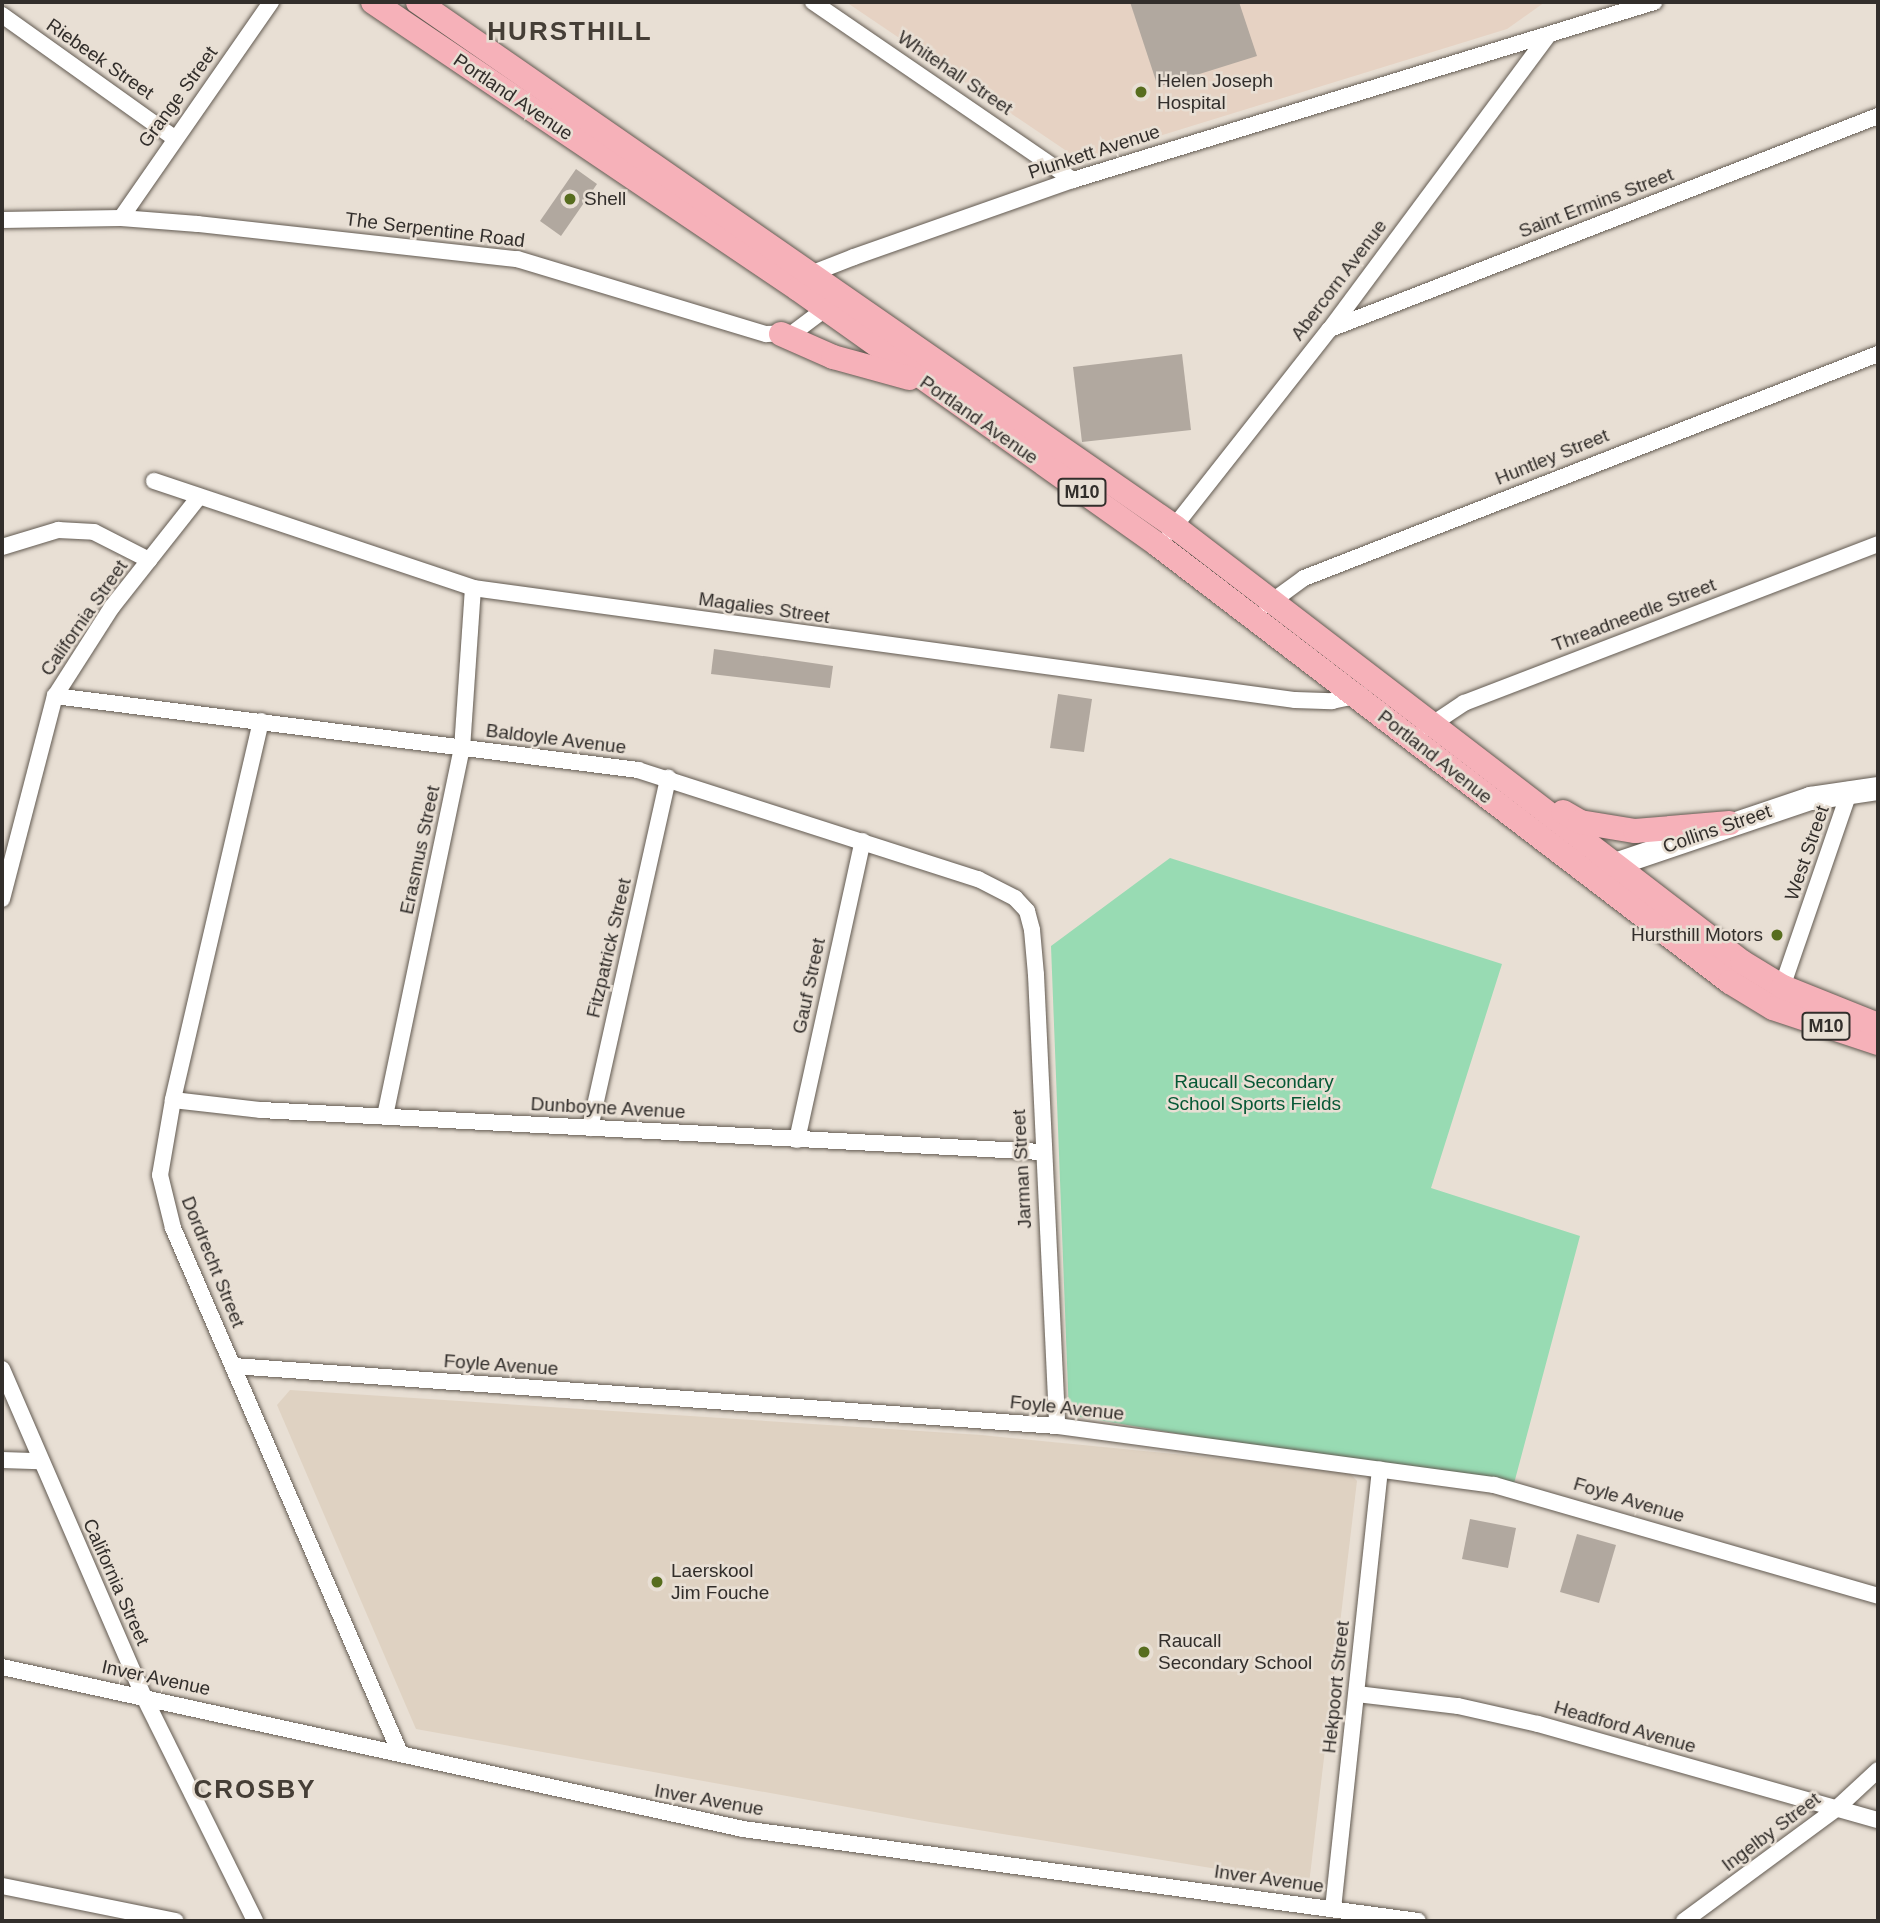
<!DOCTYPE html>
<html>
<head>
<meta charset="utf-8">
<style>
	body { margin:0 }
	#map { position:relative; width:1880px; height:1923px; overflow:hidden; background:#e8dfd4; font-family:Arial,sans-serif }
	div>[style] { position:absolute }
	.built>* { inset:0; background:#dfd2c2 }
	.medical>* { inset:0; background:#e6d2c3 }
	.green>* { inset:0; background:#98dbb3 }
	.building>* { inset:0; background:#b1a89f }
	.roads { filter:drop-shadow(0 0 2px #625a51) drop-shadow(0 0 2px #625a51) }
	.street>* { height:16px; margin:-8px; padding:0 8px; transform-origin:8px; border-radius:8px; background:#fff }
	.secondary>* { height:23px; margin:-11.5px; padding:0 11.5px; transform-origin:11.5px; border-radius:11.5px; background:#fff }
	.primary>* { height:24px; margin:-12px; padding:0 12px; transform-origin:12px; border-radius:12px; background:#f6b1b9 }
	.dots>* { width:19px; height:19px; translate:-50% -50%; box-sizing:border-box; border:4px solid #e8dfd4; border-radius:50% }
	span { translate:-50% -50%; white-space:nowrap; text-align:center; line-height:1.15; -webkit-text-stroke:5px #e8dfd4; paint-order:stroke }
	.shield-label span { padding:2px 5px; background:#e8dfd4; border:2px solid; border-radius:5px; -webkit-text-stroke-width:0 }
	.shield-label { font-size:18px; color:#322e2b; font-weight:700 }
	.street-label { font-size:19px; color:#322e2b }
	.poi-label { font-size:19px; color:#322e2b }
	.left { translate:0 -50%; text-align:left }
	.right { translate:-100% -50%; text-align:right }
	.park-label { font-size:19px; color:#065835 }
	.district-label { font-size:26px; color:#453e36; font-weight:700; letter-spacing:2px }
	.frame { position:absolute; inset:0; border:4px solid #322e2b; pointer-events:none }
</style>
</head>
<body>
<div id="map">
	<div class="built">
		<i style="clip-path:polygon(290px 1390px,981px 1435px,1348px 1471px,1357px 1481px,1309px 1884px,930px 1822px,416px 1729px,277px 1405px)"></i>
	</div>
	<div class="medical">
		<i style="clip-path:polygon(846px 2px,1545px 2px,1507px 29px,1101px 154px,1071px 154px)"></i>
	</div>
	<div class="green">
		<i style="clip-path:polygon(1170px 858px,1502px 964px,1431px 1188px,1580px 1236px,1512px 1491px,1069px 1415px,1051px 946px)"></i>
	</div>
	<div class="building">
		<i style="clip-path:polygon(1130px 2px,1239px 2px,1257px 56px,1158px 87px)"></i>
		<i style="clip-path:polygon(576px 169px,597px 184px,561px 236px,540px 221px)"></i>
		<i style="clip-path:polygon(1182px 354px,1191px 430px,1082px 442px,1073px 367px)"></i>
		<i style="clip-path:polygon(714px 649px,833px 666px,830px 688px,711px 674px)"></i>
		<i style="clip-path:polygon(1058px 694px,1092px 699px,1084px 752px,1050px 748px)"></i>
		<i style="clip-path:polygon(1470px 1519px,1516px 1528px,1508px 1568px,1462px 1559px)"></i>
		<i style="clip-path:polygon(1577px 1534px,1616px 1545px,1599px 1603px,1560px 1592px)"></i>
	</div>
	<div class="roads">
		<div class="street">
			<i style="left:813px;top:2px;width:315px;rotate:34.4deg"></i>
			<i style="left:2px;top:15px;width:210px;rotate:35.5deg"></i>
			<i style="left:121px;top:218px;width:263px;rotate:-55.2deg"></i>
			<i style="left:2px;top:220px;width:119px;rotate:-1deg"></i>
			<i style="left:121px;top:218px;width:77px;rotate:4.5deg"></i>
			<i style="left:198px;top:224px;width:321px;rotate:6.3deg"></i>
			<i style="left:517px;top:259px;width:260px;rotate:16.8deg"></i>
			<i style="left:766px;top:334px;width:27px;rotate:-2deg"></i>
			<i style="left:793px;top:333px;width:50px;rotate:-36.9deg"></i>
			<i style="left:806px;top:280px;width:10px;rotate:-45deg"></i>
			<i style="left:813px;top:273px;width:44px;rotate:-21.3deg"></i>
			<i style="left:854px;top:257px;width:232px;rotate:-19.4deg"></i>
			<i style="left:1073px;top:180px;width:608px;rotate:-17.03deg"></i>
			<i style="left:1330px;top:329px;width:588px;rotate:-21.24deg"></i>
			<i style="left:154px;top:481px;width:336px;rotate:18.5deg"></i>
			<i style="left:473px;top:588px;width:830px;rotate:7.76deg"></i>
			<i style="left:1295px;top:700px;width:37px;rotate:2deg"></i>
			<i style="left:1332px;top:701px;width:30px;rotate:-12deg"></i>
			<i style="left:1170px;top:532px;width:258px;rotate:-51.8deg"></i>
			<i style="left:1330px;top:329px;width:366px;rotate:-53.4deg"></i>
			<i style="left:2px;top:547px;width:59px;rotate:-16.9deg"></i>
			<i style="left:58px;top:530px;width:36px;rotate:3deg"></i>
			<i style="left:94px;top:532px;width:62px;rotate:27deg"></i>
			<i style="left:1267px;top:605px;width:46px;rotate:-36.1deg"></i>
			<i style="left:1304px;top:578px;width:616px;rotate:-21.32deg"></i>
			<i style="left:55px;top:696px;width:588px;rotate:7.23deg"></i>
			<i style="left:638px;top:770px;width:357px;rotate:17.8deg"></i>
			<i style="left:978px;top:879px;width:42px;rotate:27.2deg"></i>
			<i style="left:1015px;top:898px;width:18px;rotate:47deg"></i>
			<i style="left:1027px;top:911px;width:20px;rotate:75deg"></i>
			<i style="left:1032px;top:930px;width:45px;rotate:84.9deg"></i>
			<i style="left:1036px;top:975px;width:451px;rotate:87.3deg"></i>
			<i style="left:261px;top:721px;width:389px;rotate:103.1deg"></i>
			<i style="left:173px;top:1100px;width:76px;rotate:99.8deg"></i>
			<i style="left:160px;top:1175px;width:55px;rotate:76.2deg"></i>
			<i style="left:173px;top:1228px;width:572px;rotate:66.62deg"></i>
			<i style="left:1425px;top:729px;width:47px;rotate:-33.7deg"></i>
			<i style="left:1464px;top:703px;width:443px;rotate:-21deg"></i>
			<i style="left:2px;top:899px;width:210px;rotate:-75.4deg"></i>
			<i style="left:55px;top:696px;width:106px;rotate:-57.4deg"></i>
			<i style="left:112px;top:607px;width:140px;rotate:-51.7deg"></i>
			<i style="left:1780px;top:993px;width:215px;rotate:-71deg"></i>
			<i style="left:173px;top:1100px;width:89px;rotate:6.5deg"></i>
			<i style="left:261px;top:1110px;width:782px;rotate:3.08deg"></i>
			<i style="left:385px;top:1116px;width:375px;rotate:-78.2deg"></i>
			<i style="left:462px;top:749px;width:161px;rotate:-86.1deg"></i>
			<i style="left:590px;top:1128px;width:359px;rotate:-77.4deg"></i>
			<i style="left:797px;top:1140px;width:306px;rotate:-77.6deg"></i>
			<i style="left:234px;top:1366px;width:825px;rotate:4.17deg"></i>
			<i style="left:1057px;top:1426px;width:441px;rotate:7.7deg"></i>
			<i style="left:1494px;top:1485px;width:400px;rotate:16.1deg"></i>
			<i style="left:2px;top:1369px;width:357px;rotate:66.6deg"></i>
			<i style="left:144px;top:1697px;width:250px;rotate:63.6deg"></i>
			<i style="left:2px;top:1460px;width:38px;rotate:2deg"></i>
			<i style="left:2px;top:1667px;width:759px;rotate:12.33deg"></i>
			<i style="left:743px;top:1829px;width:681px;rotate:7.76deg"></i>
			<i style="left:1357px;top:1694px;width:102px;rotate:6.8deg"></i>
			<i style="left:1458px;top:1706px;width:82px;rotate:12.7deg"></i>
			<i style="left:1538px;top:1724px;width:353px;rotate:15.8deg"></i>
			<i style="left:2px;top:1886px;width:177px;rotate:11.4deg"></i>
			<i style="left:1333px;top:1909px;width:442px;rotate:-83.9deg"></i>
			<i style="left:1684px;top:1921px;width:189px;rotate:-36.4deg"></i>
			<i style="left:1836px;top:1809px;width:57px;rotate:-42.9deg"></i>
		</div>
		<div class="secondary">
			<i style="left:1600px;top:869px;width:222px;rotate:-18.7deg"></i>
			<i style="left:1810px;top:798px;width:69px;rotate:-8.4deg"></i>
		</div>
		<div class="primary">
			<i style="left:373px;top:2px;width:513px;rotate:34.03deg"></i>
			<i style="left:798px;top:289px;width:442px;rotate:35.4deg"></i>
			<i style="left:1158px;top:545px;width:720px;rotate:37.38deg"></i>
			<i style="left:1730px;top:982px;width:50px;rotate:31.2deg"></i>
			<i style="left:1773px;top:1008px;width:111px;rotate:18.4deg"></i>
			<i style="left:418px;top:2px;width:921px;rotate:34.74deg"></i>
			<i style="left:1175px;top:527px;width:715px;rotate:37.5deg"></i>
			<i style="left:1742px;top:962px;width:48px;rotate:31.4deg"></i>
			<i style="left:1783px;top:987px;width:102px;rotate:21.8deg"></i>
			<i style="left:781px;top:334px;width:57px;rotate:23.9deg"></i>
			<i style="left:833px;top:357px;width:79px;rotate:15.4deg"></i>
			<i style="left:1563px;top:812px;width:20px;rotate:30deg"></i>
			<i style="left:1580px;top:822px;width:56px;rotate:9.3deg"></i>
			<i style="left:1635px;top:831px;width:95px;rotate:-4.8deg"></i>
		</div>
	</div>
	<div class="dots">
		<i style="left:1141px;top:92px;background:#576d1e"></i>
		<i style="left:570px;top:199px;background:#576d1e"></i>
		<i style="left:1777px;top:935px;background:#576d1e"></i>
		<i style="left:657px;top:1582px;background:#576d1e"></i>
		<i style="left:1144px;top:1652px;background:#576d1e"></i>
	</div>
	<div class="shield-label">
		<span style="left:1082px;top:492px">M10</span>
		<span style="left:1826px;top:1026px">M10</span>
	</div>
	<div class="street-label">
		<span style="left:100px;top:59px;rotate:35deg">Riebeek Street</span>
		<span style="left:955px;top:73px;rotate:34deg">Whitehall Street</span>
		<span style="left:178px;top:97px;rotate:-54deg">Grange Street</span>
		<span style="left:513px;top:97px;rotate:34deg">Portland Avenue</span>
		<span style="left:1094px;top:152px;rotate:-18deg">Plunkett Avenue</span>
		<span style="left:1596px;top:203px;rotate:-21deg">Saint Ermins Street</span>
		<span style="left:435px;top:230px;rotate:7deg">The Serpentine Road</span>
		<span style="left:1339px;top:280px;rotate:-53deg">Abercorn Avenue</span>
		<span style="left:979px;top:420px;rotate:35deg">Portland Avenue</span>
		<span style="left:1552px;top:457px;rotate:-22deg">Huntley Street</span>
		<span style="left:764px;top:608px;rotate:8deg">Magalies Street</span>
		<span style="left:1634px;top:615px;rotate:-21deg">Threadneedle Street</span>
		<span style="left:84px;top:618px;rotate:-55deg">California Street</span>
		<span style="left:556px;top:739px;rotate:7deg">Baldoyle Avenue</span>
		<span style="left:1435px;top:757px;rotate:38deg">Portland Avenue</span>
		<span style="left:1717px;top:829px;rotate:-19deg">Collins Street</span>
		<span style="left:420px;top:850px;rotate:-78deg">Erasmus Street</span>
		<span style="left:1807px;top:853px;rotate:-71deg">West Street</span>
		<span style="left:609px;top:948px;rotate:-77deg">Fitzpatrick Street</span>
		<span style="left:809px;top:986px;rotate:-78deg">Gauf Street</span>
		<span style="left:608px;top:1108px;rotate:3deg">Dunboyne Avenue</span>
		<span style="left:1022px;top:1169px;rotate:-93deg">Jarman Street</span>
		<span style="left:213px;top:1262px;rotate:68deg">Dordrecht Street</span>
		<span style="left:501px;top:1365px;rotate:4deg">Foyle Avenue</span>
		<span style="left:1067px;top:1408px;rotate:6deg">Foyle Avenue</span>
		<span style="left:1629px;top:1500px;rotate:17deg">Foyle Avenue</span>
		<span style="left:116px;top:1582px;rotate:66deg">California Street</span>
		<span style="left:156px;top:1678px;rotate:12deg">Inver Avenue</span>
		<span style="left:1336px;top:1687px;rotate:-84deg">Hekpoort Street</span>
		<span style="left:1625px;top:1727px;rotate:16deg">Headford Avenue</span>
		<span style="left:709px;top:1800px;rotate:10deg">Inver Avenue</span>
		<span style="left:1771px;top:1832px;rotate:-37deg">Ingelby Street</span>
		<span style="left:1269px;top:1879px;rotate:8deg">Inver Avenue</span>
	</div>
	<div class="poi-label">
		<span class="left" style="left:1157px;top:92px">Helen Joseph<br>Hospital</span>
		<span class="left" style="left:584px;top:199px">Shell</span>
		<span class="right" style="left:1763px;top:935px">Hursthill Motors</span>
		<span class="left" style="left:671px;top:1582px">Laerskool<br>Jim Fouche</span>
		<span class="left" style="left:1158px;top:1652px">Raucall<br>Secondary School</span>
	</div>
	<div class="park-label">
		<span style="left:1254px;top:1093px">Raucall Secondary<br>School Sports Fields</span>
	</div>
	<div class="district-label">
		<span style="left:570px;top:32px">HURSTHILL</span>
		<span style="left:255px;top:1790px">CROSBY</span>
	</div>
	<div class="frame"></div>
</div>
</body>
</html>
